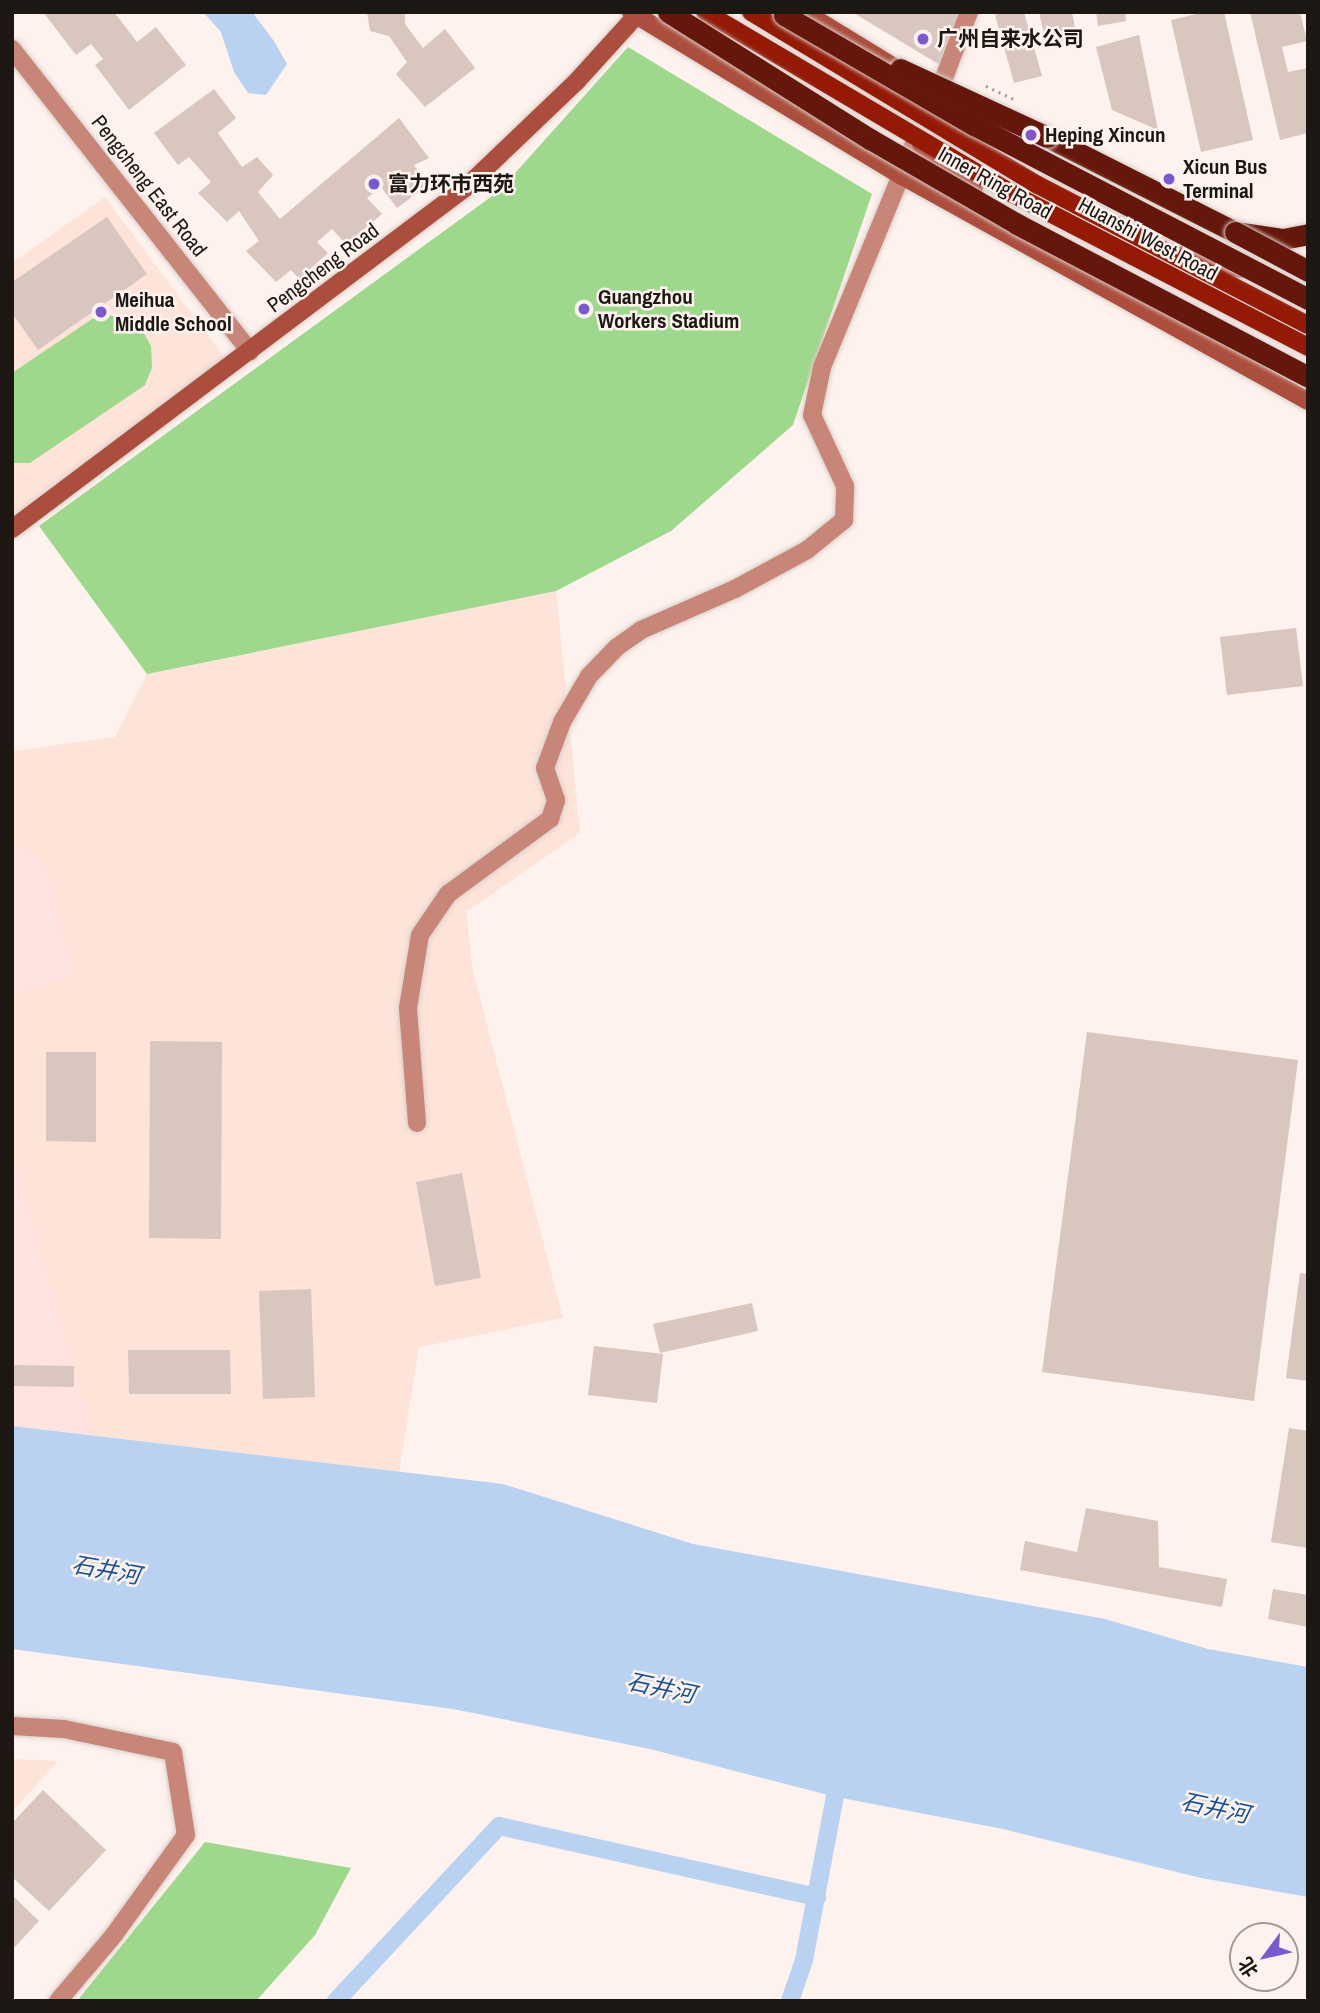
<!DOCTYPE html>
<html>
<head>
<meta charset="utf-8">
<style>
	body { margin:0 }
	#map { position:relative; width:1320px; height:2013px; overflow:hidden; background:#fdf2ed; font-family:"Archivo Narrow","Noto Sans SC",sans-serif }
	div>[style] { position:absolute }
	.commercial>* { inset:0; background:#fee3e0 }
	.built>* { inset:0; background:#fde3d8 }
	.green>* { inset:0; background:#9dd88c }
	.water>* { inset:0; background:#bad2f2 }
	.canal>* { height:18px; margin:-9px; padding:0 9px; transform-origin:9px; border-radius:9px; background:#bad2f2 }
	.building>* { inset:0; background:#d8c6bf }
	.roads { filter:drop-shadow(0 0 2px #d9cfca) drop-shadow(0 0 2px #d9cfca) }
	.street>* { height:18px; margin:-9px; padding:0 9px; transform-origin:9px; border-radius:9px; background:#c88679 }
	.secondary>* { height:18px; margin:-9px; padding:0 9px; transform-origin:9px; border-radius:9px; background:#ac4e3d }
	.primary>* { height:18px; margin:-9px; padding:0 9px; transform-origin:9px; border-radius:9px; background:#941a06 }
	.highway>* { height:21px; margin:-10.5px; padding:0 10.5px; transform-origin:10.5px; border-radius:10.5px; background:#65170b }
	.path-bridge>* { height:2.5px; margin-top:-1.25px; transform-origin:0; background:repeating-linear-gradient(90deg,#a19894 0 2px,transparent 0 7px) }
	.bridges { filter:drop-shadow(0 0 2px #d9cfca) drop-shadow(0 0 2px #d9cfca) }
	.highway-bridge>* { height:21px; margin:-10.5px; padding:0 10.5px; transform-origin:10.5px; border-radius:10.5px; background:#65170b }
	.dots>* { width:19px; height:19px; translate:-50% -50%; box-sizing:border-box; border:4px solid #fdf2ed; border-radius:50% }
	span { translate:-50% -50%; white-space:nowrap; text-align:center; line-height:1.15; -webkit-text-stroke:5px #fdf2ed; paint-order:stroke }
	.poi-label { font-size:21px; color:#1d1714; font-weight:700 }
	.left { translate:0 -50%; text-align:left }
	.street-label { font-size:21px; color:#1d1714 }
	.water-label { font-size:23px; color:#185397; font-style:italic }
	.frame { position:absolute; inset:0; border:14px solid #1d1714; pointer-events:none }
	.north { position:absolute; left:1229px; top:1922px; width:70px; height:70px; box-sizing:border-box; background:#fdf2ed; border:2px solid #a39a96; border-radius:50%; rotate:237deg; font-size:19px; font-weight:700; line-height:28px; text-align:center; color:#1d1714 }
	.north::after { content:''; display:block; margin:auto; width:24px; height:32px; background:#7b58d2; clip-path:polygon(50% 0,100% 100%,50% 72%,0 100%) }
</style>
</head>
<body>
<div id="map">
	<div class="commercial">
		<i style="clip-path:polygon(12px 844px,43px 860px,74px 975px,12px 996px)"></i>
		<i style="clip-path:polygon(12px 1153px,92px 1435px,12px 1426px)"></i>
	</div>
	<div class="built">
		<i style="clip-path:polygon(105px 197px,226px 360px,12px 520px,12px 263px)"></i>
		<i style="clip-path:polygon(556px 591px,580px 833px,466px 912px,473px 971px,563px 1318px,419px 1347px,399px 1472px,92px 1435px,12px 1153px,12px 996px,74px 975px,43px 860px,12px 844px,12px 751px,115px 737px,147px 674px)"></i>
		<i style="clip-path:polygon(12px 1759px,58px 1761px,12px 1812px)"></i>
	</div>
	<div class="green">
		<i style="clip-path:polygon(628px 47px,872px 194px,793px 425px,671px 531px,556px 591px,147px 674px,39px 526px,499px 191px)"></i>
		<i style="clip-path:polygon(110px 315px,141px 328px,151px 346px,152px 368px,145px 385px,30px 463px,12px 463px,12px 373px,92px 319px)"></i>
		<i style="clip-path:polygon(205px 1842px,351px 1868px,315px 1935px,256px 2001px,77px 2001px)"></i>
	</div>
	<div class="water">
		<i style="clip-path:polygon(203px 12px,252px 12px,274px 41px,287px 64px,266px 95px,248px 93px,234px 72px,221px 32px)"></i>
		<i style="clip-path:polygon(12px 1426px,503px 1484px,693px 1544px,1105px 1619px,1208px 1649px,1308px 1667px,1308px 1897px,1201px 1878px,1003px 1829px,836px 1797px,650px 1749px,453px 1709px,12px 1649px)"></i>
	</div>
	<div class="canal">
		<i style="left:336px;top:2001px;width:239px;rotate:-47deg"></i>
		<i style="left:499px;top:1826px;width:326px;rotate:12.6deg"></i>
		<i style="left:790px;top:2001px;width:43px;rotate:-71.1deg"></i>
		<i style="left:804px;top:1960px;width:188px;rotate:-79.3deg"></i>
	</div>
	<div class="building">
		<i style="clip-path:polygon(43px 12px,114px 12px,137px 42px,156px 27px,186px 65px,129px 110px,95px 65px,103px 59px,91px 44px,76px 55px)"></i>
		<i style="clip-path:polygon(367px 12px,405px 12px,405px 24px,423px 48px,445px 29px,475px 68px,425px 107px,396px 74px,407px 62px,389px 36px,370px 31px)"></i>
		<i style="clip-path:polygon(852px 12px,960px 12px,940px 65px)"></i>
		<i style="clip-path:polygon(1004px 12px,1024px 12px,1042px 76px,1014px 83px,995px 15px)"></i>
		<i style="clip-path:polygon(1039px 12px,1072px 12px,1077px 38px,1046px 44px)"></i>
		<i style="clip-path:polygon(1096px 12px,1125px 12px,1126px 21px,1098px 26px)"></i>
		<i style="clip-path:polygon(1205px 12px,1224px 12px,1253px 140px,1201px 152px,1171px 20px)"></i>
		<i style="clip-path:polygon(1250px 12px,1300px 12px,1307px 41px,1282px 47px,1288px 72px,1308px 68px,1308px 133px,1280px 140px)"></i>
		<i style="clip-path:polygon(1139px 35px,1158px 130px,1112px 110px,1096px 47px)"></i>
		<i style="clip-path:polygon(214px 89px,236px 118px,218px 133px,242px 167px,257px 157px,273px 175px,258px 192px,280px 219px,399px 118px,429px 158px,414px 165px,427px 186px,397px 208px,381px 187px,367px 198px,382px 214px,346px 244px,332px 229px,317px 242px,328px 253px,299px 279px,291px 270px,276px 282px,246px 251px,259px 241px,239px 211px,227px 222px,198px 193px,211px 182px,189px 157px,178px 165px,154px 133px)"></i>
		<i style="clip-path:polygon(107px 217px,147px 274px,38px 350px,12px 313px,12px 282px)"></i>
		<i style="clip-path:polygon(1296px 628px,1303px 686px,1227px 695px,1220px 637px)"></i>
		<i style="clip-path:polygon(1087px 1032px,1298px 1060px,1254px 1401px,1042px 1372px)"></i>
		<i style="clip-path:polygon(150px 1041px,222px 1042px,221px 1239px,149px 1238px)"></i>
		<i style="clip-path:polygon(46px 1052px,96px 1052px,96px 1142px,46px 1141px)"></i>
		<i style="clip-path:polygon(462px 1173px,481px 1278px,435px 1286px,416px 1182px)"></i>
		<i style="clip-path:polygon(1300px 1273px,1308px 1274px,1308px 1381px,1286px 1378px)"></i>
		<i style="clip-path:polygon(311px 1289px,315px 1397px,263px 1399px,259px 1291px)"></i>
		<i style="clip-path:polygon(752px 1303px,758px 1331px,660px 1353px,653px 1324px)"></i>
		<i style="clip-path:polygon(594px 1346px,663px 1354px,657px 1403px,588px 1395px)"></i>
		<i style="clip-path:polygon(128px 1350px,230px 1350px,231px 1394px,129px 1394px)"></i>
		<i style="clip-path:polygon(12px 1365px,74px 1366px,74px 1387px,12px 1386px)"></i>
		<i style="clip-path:polygon(1289px 1428px,1308px 1431px,1308px 1548px,1271px 1542px)"></i>
		<i style="clip-path:polygon(1086px 1508px,1158px 1521px,1159px 1567px,1227px 1579px,1222px 1607px,1020px 1570px,1025px 1541px,1077px 1552px)"></i>
		<i style="clip-path:polygon(1273px 1589px,1308px 1595px,1308px 1627px,1268px 1619px)"></i>
		<i style="clip-path:polygon(43px 1790px,106px 1850px,49px 1911px,12px 1877px,12px 1823px)"></i>
		<i style="clip-path:polygon(12px 1895px,39px 1921px,12px 1950px)"></i>
	</div>
	<div class="roads">
		<div class="street">
			<i style="left:12px;top:49px;width:385px;rotate:51.8deg"></i>
			<i style="left:938px;top:94px;width:88px;rotate:-69.3deg"></i>
			<i style="left:417px;top:1123px;width:115px;rotate:-94.5deg"></i>
			<i style="left:408px;top:1008px;width:74px;rotate:-80.7deg"></i>
			<i style="left:420px;top:935px;width:50px;rotate:-55.7deg"></i>
			<i style="left:448px;top:894px;width:127px;rotate:-36.3deg"></i>
			<i style="left:550px;top:819px;width:20px;rotate:-72deg"></i>
			<i style="left:556px;top:800px;width:34px;rotate:-109deg"></i>
			<i style="left:545px;top:768px;width:49px;rotate:-69.7deg"></i>
			<i style="left:562px;top:722px;width:53px;rotate:-59.6deg"></i>
			<i style="left:589px;top:676px;width:40px;rotate:-46deg"></i>
			<i style="left:617px;top:647px;width:29px;rotate:-35deg"></i>
			<i style="left:641px;top:630px;width:103px;rotate:-23.6deg"></i>
			<i style="left:735px;top:589px;width:82px;rotate:-28.4deg"></i>
			<i style="left:807px;top:550px;width:48px;rotate:-39deg"></i>
			<i style="left:844px;top:520px;width:34px;rotate:-88deg"></i>
			<i style="left:845px;top:486px;width:78px;rotate:-114.9deg"></i>
			<i style="left:812px;top:415px;width:49px;rotate:-78.2deg"></i>
			<i style="left:822px;top:367px;width:247px;rotate:-67.6deg"></i>
			<i style="left:12px;top:1726px;width:52px;rotate:3.3deg"></i>
			<i style="left:64px;top:1729px;width:111px;rotate:11.9deg"></i>
			<i style="left:173px;top:1752px;width:84px;rotate:81.1deg"></i>
			<i style="left:186px;top:1835px;width:123px;rotate:125.8deg"></i>
			<i style="left:114px;top:1935px;width:87px;rotate:130.3deg"></i>
		</div>
		<div class="secondary">
			<i style="left:631px;top:12px;width:317px;rotate:31.2deg"></i>
			<i style="left:902px;top:176px;width:464px;rotate:29deg"></i>
			<i style="left:804px;top:12px;width:111px;rotate:31.4deg"></i>
			<i style="left:921px;top:144px;width:70px;rotate:41deg"></i>
			<i style="left:1180px;top:255px;width:63px;rotate:12.9deg"></i>
			<i style="left:12px;top:529px;width:567px;rotate:-36.97deg"></i>
			<i style="left:465px;top:188px;width:155px;rotate:-43.7deg"></i>
			<i style="left:577px;top:81px;width:88px;rotate:-47.8deg"></i>
		</div>
		<div class="primary">
			<i style="left:705px;top:12px;width:356px;rotate:30.6deg"></i>
			<i style="left:1011px;top:193px;width:335px;rotate:27.4deg"></i>
			<i style="left:751px;top:12px;width:335px;rotate:31.1deg"></i>
			<i style="left:1038px;top:185px;width:304px;rotate:27.4deg"></i>
		</div>
		<div class="highway">
			<i style="left:1047px;top:137px;width:211px;rotate:26.8deg"></i>
			<i style="left:1235px;top:232px;width:49px;rotate:8.3deg"></i>
			<i style="left:1283px;top:239px;width:25px;rotate:-11deg"></i>
		</div>
	</div>
	<div class="path-bridge">
		<i style="left:986px;top:86px;width:35px;rotate:25deg"></i>
	</div>
	<div class="bridges">
		<div class="highway-bridge">
			<i style="left:668px;top:12px;width:239px;rotate:32.2deg"></i>
			<i style="left:870px;top:139px;width:170px;rotate:30deg"></i>
			<i style="left:1017px;top:224px;width:329px;rotate:27.7deg"></i>
			<i style="left:784px;top:15px;width:220px;rotate:30.1deg"></i>
			<i style="left:974px;top:125px;width:377px;rotate:27.5deg"></i>
			<i style="left:900px;top:69px;width:162px;rotate:24.8deg"></i>
			<i style="left:1235px;top:232px;width:83px;rotate:28.1deg"></i>
		</div>
	</div>
	<div class="dots">
		<i style="left:923px;top:39px;background:#7b58d2"></i>
		<i style="left:1031px;top:135px;background:#7b58d2"></i>
		<i style="left:1169px;top:179px;background:#7b58d2"></i>
		<i style="left:374px;top:184px;background:#7b58d2"></i>
		<i style="left:584px;top:309px;background:#7b58d2"></i>
		<i style="left:101px;top:312px;background:#7b58d2"></i>
	</div>
	<div class="poi-label">
		<span class="left" style="left:937px;top:39px">广州自来水公司</span>
		<span class="left" style="left:1045px;top:135px">Heping Xincun</span>
		<span class="left" style="left:1183px;top:179px">Xicun Bus<br>Terminal</span>
		<span class="left" style="left:388px;top:184px">富力环市西苑</span>
		<span class="left" style="left:598px;top:309px">Guangzhou<br>Workers Stadium</span>
		<span class="left" style="left:115px;top:312px">Meihua<br>Middle School</span>
	</div>
	<div class="street-label">
		<span style="left:995px;top:183px;rotate:29deg">Inner Ring Road</span>
		<span style="left:149px;top:186px;rotate:52deg">Pengcheng East Road</span>
		<span style="left:1148px;top:239px;rotate:28deg">Huanshi West Road</span>
		<span style="left:323px;top:268px;rotate:-37deg">Pengcheng Road</span>
	</div>
	<div class="water-label">
		<span style="left:106px;top:1570px;rotate:10deg">石井河</span>
		<span style="left:661px;top:1688px;rotate:12deg">石井河</span>
		<span style="left:1215px;top:1808px;rotate:12deg">石井河</span>
	</div>
	<div class="frame"></div>
	<div class="north">北</div>
</div>
</body>
</html>
